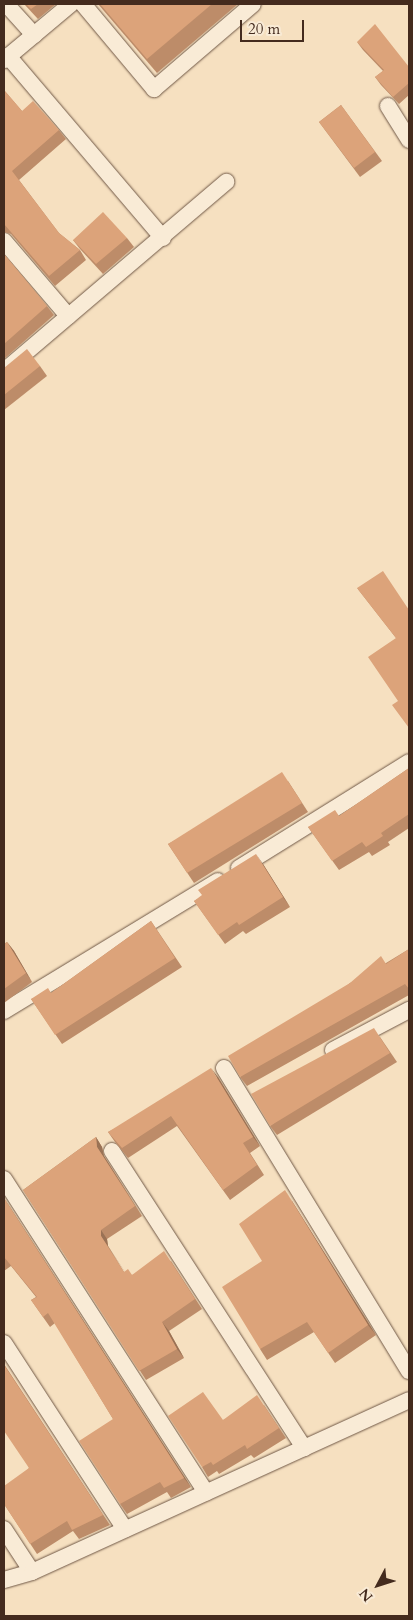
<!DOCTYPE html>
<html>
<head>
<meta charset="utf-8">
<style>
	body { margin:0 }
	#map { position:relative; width:413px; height:1620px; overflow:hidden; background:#f6e0c0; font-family:Cardo,serif }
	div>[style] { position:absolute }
	.roads { filter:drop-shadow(0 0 1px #705846) drop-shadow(0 0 1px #705846) }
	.street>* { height:16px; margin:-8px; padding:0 8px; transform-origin:8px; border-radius:8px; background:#f9ebd6 }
	.wall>* { inset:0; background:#bd8c69 }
	.shaded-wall>* { inset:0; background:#9a7255 }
	.building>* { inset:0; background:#dca37a }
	span { translate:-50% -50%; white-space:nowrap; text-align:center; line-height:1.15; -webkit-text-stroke:4px #f9ebd6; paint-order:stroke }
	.frame { position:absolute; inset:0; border:5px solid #442b1e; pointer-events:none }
	.north { position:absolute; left:353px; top:1560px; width:50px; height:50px; -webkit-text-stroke:4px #f9ebd6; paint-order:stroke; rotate:230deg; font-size:14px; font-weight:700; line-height:20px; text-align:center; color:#442b1e }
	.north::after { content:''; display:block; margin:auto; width:18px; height:22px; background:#442b1e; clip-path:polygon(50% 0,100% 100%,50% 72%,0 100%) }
	.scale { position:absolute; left:240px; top:20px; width:64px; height:22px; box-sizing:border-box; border:2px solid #442b1e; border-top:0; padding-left:6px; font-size:15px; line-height:18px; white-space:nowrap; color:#442b1e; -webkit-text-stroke:4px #f9ebd6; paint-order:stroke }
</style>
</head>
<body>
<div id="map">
	<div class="roads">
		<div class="street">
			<i style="left:6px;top:4px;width:42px;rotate:47.9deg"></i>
			<i style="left:83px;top:4px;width:111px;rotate:50.1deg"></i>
			<i style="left:154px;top:89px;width:130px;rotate:-40.6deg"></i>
			<i style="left:8px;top:56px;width:239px;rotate:49.6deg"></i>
			<i style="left:4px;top:60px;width:87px;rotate:-39.9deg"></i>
			<i style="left:388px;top:106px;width:40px;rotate:58deg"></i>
			<i style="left:4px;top:241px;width:99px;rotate:49.5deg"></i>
			<i style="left:4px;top:371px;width:292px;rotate:-40.4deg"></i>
			<i style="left:239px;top:868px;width:200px;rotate:-31.9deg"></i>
			<i style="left:4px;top:1011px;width:250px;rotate:-31.3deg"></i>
			<i style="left:333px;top:1050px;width:86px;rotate:-27.8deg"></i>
			<i style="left:224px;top:1068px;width:355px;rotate:58.6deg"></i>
			<i style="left:112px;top:1151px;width:354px;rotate:57.1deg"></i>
			<i style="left:4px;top:1179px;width:373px;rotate:57.2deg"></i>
			<i style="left:4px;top:1343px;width:222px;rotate:57deg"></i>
			<i style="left:4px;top:1529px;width:51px;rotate:56.9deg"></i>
			<i style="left:4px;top:1580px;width:29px;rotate:-16deg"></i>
			<i style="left:32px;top:1572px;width:414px;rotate:-24.5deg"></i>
		</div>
	</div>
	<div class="wall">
		<i style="clip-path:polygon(24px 4px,56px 4px,38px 19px)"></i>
		<i style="clip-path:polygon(98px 4px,238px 4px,157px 73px)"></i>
		<i style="clip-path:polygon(357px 42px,409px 67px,409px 95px,399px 104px,381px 85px,375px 77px,383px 71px,363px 50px)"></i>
		<i style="clip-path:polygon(4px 90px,22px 111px,59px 130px,66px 139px,19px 180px,59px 233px,80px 250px,86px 260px,55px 286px,11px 234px,4px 232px)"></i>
		<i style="clip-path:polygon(341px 105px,382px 161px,360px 177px,319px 122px)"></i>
		<i style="clip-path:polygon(127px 238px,134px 247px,103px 274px,80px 249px,73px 240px)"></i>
		<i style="clip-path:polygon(4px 254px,47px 306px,54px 315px,4px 359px)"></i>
		<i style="clip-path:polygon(40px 366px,47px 376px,4px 410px,4px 368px)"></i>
		<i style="clip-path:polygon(357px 588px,409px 610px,398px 701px,396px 638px)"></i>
		<i style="clip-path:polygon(409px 768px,409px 828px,388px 842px,390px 845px,372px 856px,369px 852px,339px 870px,308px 827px,339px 816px)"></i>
		<i style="clip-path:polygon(288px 781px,308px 812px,194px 883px,168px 844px)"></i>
		<i style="clip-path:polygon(263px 864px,290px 907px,246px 934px,243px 931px,225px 944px,194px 901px)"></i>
		<i style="clip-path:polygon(151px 921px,182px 967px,62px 1044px,31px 999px,51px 993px)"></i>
		<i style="clip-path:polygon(7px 942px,14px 951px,32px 982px,4px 1003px,4px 944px)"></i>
		<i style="clip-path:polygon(409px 949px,409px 995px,247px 1086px,240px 1077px,350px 983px,386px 963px)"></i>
		<i style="clip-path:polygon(380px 1037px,397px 1062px,277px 1135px,270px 1126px)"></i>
		<i style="clip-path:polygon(218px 1077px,260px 1146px,250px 1153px,264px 1175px,230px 1200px,177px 1126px,128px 1158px,115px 1142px,108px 1132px)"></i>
		<i style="clip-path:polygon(96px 1137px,102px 1147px,104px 1156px,142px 1216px,107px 1239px,108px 1246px,124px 1272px,132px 1275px,171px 1261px,202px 1309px,169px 1331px,184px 1358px,146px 1380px,23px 1190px)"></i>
		<i style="clip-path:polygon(4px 1198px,10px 1207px,191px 1487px,171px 1498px,167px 1492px,127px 1514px,120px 1504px,113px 1419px,55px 1323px,50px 1327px,31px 1300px,36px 1297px,11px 1266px,4px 1271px)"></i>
		<i style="clip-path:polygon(292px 1201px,376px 1335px,335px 1363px,314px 1332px,267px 1360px,260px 1349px,262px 1261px)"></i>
		<i style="clip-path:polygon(4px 1364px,110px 1525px,79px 1539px,73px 1531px,37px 1554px,4px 1504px,29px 1468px)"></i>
		<i style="clip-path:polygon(264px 1405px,286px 1438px,254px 1458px,251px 1455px,219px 1474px,217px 1471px,208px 1477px,202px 1467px,223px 1420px)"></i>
	</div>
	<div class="shaded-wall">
		<i style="clip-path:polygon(256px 854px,263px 864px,290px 907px,283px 897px)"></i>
		<i style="clip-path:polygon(7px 942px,14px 951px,32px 982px,26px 973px)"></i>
		<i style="clip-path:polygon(211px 1068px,218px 1077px,260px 1146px,253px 1137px)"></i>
		<i style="clip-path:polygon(96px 1137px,102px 1147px,104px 1156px,142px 1216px,97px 1147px)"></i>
		<i style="clip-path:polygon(285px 1190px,292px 1201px,376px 1335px,368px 1325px)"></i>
		<i style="clip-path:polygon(4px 1198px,10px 1207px,191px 1487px,184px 1478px)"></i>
		<i style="clip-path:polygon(101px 1230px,107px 1239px,108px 1246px,131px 1281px,101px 1236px)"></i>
		<i style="clip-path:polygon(162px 1322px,169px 1331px,184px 1358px,177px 1349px)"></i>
	</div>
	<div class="building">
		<i style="clip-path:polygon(26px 4px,38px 4px,31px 9px)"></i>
		<i style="clip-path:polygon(100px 4px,212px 4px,147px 59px)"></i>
		<i style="clip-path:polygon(375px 24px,409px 67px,409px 83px,393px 97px,375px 77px,384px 70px,357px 42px)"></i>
		<i style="clip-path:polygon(4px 90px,22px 111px,33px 101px,59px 130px,12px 171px,59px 233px,80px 250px,49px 276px,4px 224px)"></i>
		<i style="clip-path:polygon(341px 105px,375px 152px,354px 168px,319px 122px)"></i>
		<i style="clip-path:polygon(103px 212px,127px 238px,96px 264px,73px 240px)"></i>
		<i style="clip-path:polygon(4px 254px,47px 306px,4px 344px)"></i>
		<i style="clip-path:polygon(27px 349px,40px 366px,4px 395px,4px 368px)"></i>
		<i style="clip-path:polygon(383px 571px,409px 610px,409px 728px,392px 705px,398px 701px,368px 657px,396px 638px,357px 588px)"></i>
		<i style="clip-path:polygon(409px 768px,409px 814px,381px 833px,383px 836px,366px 847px,362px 842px,332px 861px,308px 827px,335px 810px,339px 816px)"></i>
		<i style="clip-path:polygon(282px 772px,302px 803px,187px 873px,168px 844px)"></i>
		<i style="clip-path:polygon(256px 854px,283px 897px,239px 925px,237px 922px,218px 935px,194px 901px,202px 895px,198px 890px)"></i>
		<i style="clip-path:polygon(151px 921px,175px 958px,55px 1035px,31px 999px,48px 988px,51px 993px)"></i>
		<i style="clip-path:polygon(7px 942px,26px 973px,4px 989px,4px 944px)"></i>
		<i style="clip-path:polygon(409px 949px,409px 989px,405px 984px,240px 1077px,228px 1056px,350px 983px,381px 956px,386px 964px)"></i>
		<i style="clip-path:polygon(374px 1028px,390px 1053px,270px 1126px,251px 1094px)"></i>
		<i style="clip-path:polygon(211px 1068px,253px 1137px,243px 1143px,257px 1165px,223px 1190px,171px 1116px,122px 1148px,108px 1132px)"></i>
		<i style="clip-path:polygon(96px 1137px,97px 1147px,135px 1206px,101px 1230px,101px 1236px,124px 1272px,128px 1269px,132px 1275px,164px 1251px,195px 1299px,162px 1322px,177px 1349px,139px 1371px,23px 1190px)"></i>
		<i style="clip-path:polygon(285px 1190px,368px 1325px,328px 1353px,307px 1322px,260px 1349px,222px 1287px,262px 1261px,239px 1224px)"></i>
		<i style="clip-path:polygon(4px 1198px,184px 1478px,164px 1488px,160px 1482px,120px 1504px,79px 1441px,113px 1419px,48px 1313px,43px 1317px,31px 1300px,37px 1297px,4px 1257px)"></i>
		<i style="clip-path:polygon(4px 1365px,103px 1515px,72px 1530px,67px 1521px,30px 1544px,4px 1504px,4px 1486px,29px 1468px,4px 1431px)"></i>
		<i style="clip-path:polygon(203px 1392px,223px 1420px,257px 1395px,279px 1428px,247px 1449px,245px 1445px,213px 1465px,211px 1462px,202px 1467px,168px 1416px)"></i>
	</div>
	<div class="frame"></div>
	<div class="north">N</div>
	<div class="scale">20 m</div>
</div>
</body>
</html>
